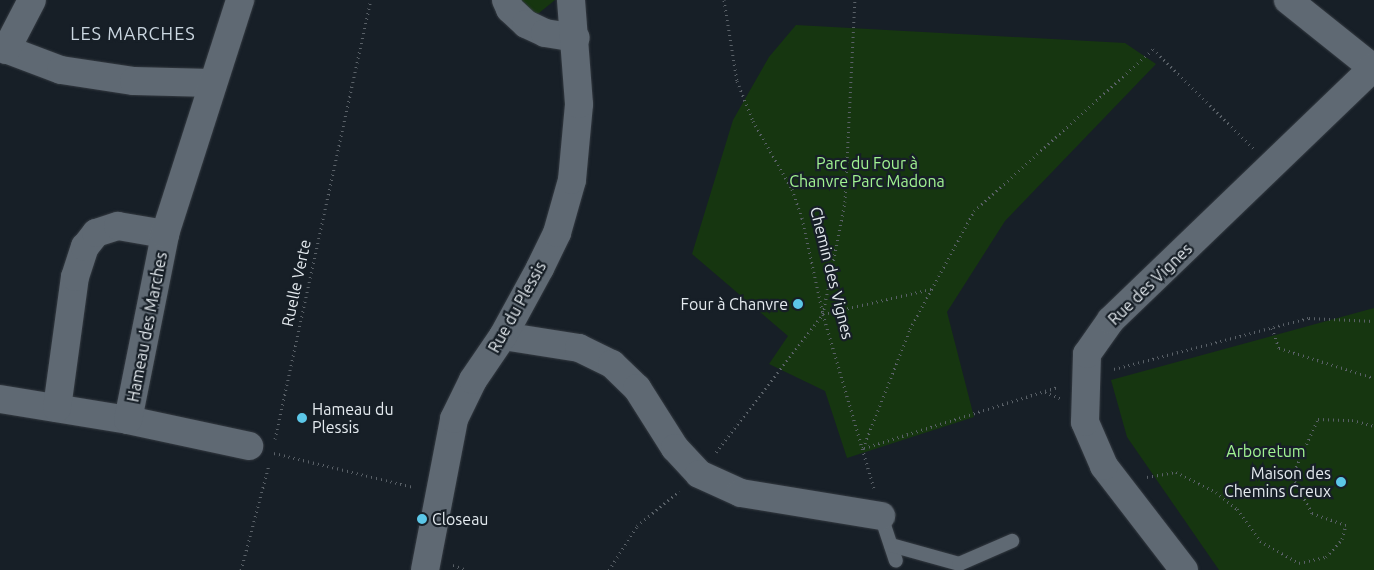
<!DOCTYPE html>
<html>
<head>
<meta charset="utf-8">
<style>
	body { margin:0 }
	#map { position:relative; width:1374px; height:570px; overflow:hidden; background:#171f27; font-family:Ubuntu,sans-serif }
	div>[style] { position:absolute }
	.green>* { inset:0; background:#163610 }
	.path>* { height:3px; margin-top:-1.5px; transform-origin:0; background:repeating-linear-gradient(90deg,#5a6168 0 1px,transparent 0 5px) }
	.roads { filter:drop-shadow(0 0 1px #343a41) drop-shadow(0 0 1px #343a41) }
	.lane>* { height:14px; margin:-7px; padding:0 7px; transform-origin:7px; border-radius:7px; background:#5f6973 }
	.street>* { height:28px; margin:-14px; padding:0 14px; transform-origin:14px; border-radius:14px; background:#5f6973 }
	.dots>* { width:14px; height:14px; translate:-50% -50%; box-sizing:border-box; border:2px solid #171f27; border-radius:50% }
	span { translate:-50% -50%; white-space:nowrap; text-align:center; line-height:1.15; -webkit-text-stroke:4.5px #171f27; paint-order:stroke }
	.park-label { font-size:16px; color:#a1f392 }
	.street-label { font-size:16px; color:#e4eaef }
	.poi-label { font-size:16px; color:#e4eaef }
	.right { translate:-100% -50%; text-align:right }
	.left { translate:0 -50%; text-align:left }
	.neighbourhood-label { font-size:18px; color:#cbd7e1; letter-spacing:1px }
</style>
</head>
<body>
<div id="map">
	<div class="green">
		<i style="clip-path:polygon(516px 0,555px 0,539px 13px,531px 13px)"></i>
		<i style="clip-path:polygon(796px 25px,1125px 43px,1156px 64px,1005px 221px,947px 312px,974px 417px,847px 458px,825px 391px,769px 364px,788px 336px,692px 254px,733px 120px,769px 57px)"></i>
		<i style="clip-path:polygon(1374px 308px,1374px 570px,1219px 570px,1127px 437px,1111px 380px)"></i>
	</div>
	<div class="path">
		<i style="left:724px;top:0;width:82px;rotate:80.9deg"></i>
		<i style="left:737px;top:81px;width:43px;rotate:68.2deg"></i>
		<i style="left:753px;top:121px;width:78px;rotate:60.2deg"></i>
		<i style="left:792px;top:189px;width:31px;rotate:71deg"></i>
		<i style="left:802px;top:218px;width:98px;rotate:77.7deg"></i>
		<i style="left:823px;top:314px;width:181px;rotate:73.7deg"></i>
		<i style="left:823px;top:314px;width:111px;rotate:-13deg"></i>
		<i style="left:1272px;top:328px;width:21px;rotate:71deg"></i>
		<i style="left:1279px;top:348px;width:100px;rotate:17.5deg"></i>
		<i style="left:1114px;top:369px;width:202px;rotate:-14.7deg"></i>
		<i style="left:1309px;top:318px;width:65px;rotate:2.6deg"></i>
		<i style="left:1045px;top:392px;width:16px;rotate:22deg"></i>
		<i style="left:275px;top:439px;width:449px;rotate:-77.7deg"></i>
		<i style="left:863px;top:448px;width:128px;rotate:-68.4deg"></i>
		<i style="left:910px;top:329px;width:134px;rotate:-61.5deg"></i>
		<i style="left:974px;top:211px;width:241px;rotate:-42.1deg"></i>
		<i style="left:1153px;top:49px;width:141px;rotate:44.7deg"></i>
		<i style="left:864px;top:448px;width:203px;rotate:-17.5deg"></i>
		<i style="left:716px;top:452px;width:175px;rotate:-52.2deg"></i>
		<i style="left:823px;top:314px;width:114px;rotate:-78.9deg"></i>
		<i style="left:845px;top:202px;width:202px;rotate:-87.2deg"></i>
		<i style="left:274px;top:453px;width:144px;rotate:13.7deg"></i>
		<i style="left:1147px;top:477px;width:29px;rotate:-10deg"></i>
		<i style="left:1176px;top:472px;width:45px;rotate:26.6deg"></i>
		<i style="left:1216px;top:492px;width:27px;rotate:39deg"></i>
		<i style="left:1237px;top:509px;width:39px;rotate:54deg"></i>
		<i style="left:1260px;top:541px;width:45px;rotate:29.4deg"></i>
		<i style="left:1299px;top:563px;width:28px;rotate:-13deg"></i>
		<i style="left:1326px;top:557px;width:24px;rotate:-48deg"></i>
		<i style="left:1342px;top:539px;width:15px;rotate:-74deg"></i>
		<i style="left:1346px;top:525px;width:36px;rotate:-161deg"></i>
		<i style="left:1312px;top:513px;width:42px;rotate:-118.4deg"></i>
		<i style="left:1292px;top:476px;width:63px;rotate:-65.5deg"></i>
		<i style="left:1318px;top:419px;width:34px;rotate:2deg"></i>
		<i style="left:1352px;top:420px;width:23px;rotate:15deg"></i>
		<i style="left:453px;top:565px;width:15px;rotate:20deg"></i>
		<i style="left:241px;top:570px;width:109px;rotate:-75.1deg"></i>
		<i style="left:609px;top:570px;width:52px;rotate:-57.5deg"></i>
		<i style="left:637px;top:526px;width:55px;rotate:-39.8deg"></i>
	</div>
	<div class="roads">
		<div class="lane">
			<i style="left:881px;top:516px;width:47px;rotate:71.6deg"></i>
			<i style="left:891px;top:545px;width:71px;rotate:15.6deg"></i>
			<i style="left:959px;top:564px;width:58px;rotate:-23.5deg"></i>
		</div>
		<div class="street">
			<i style="left:506px;top:0;width:10px;rotate:66deg"></i>
			<i style="left:510px;top:9px;width:22px;rotate:43deg"></i>
			<i style="left:526px;top:24px;width:21px;rotate:25deg"></i>
			<i style="left:545px;top:33px;width:31px;rotate:9deg"></i>
			<i style="left:1288px;top:0;width:110px;rotate:38.7deg"></i>
			<i style="left:0;top:47px;width:65px;rotate:20.7deg"></i>
			<i style="left:61px;top:70px;width:74px;rotate:8.6deg"></i>
			<i style="left:134px;top:81px;width:77px;rotate:1.5deg"></i>
			<i style="left:6px;top:50px;width:56px;rotate:-62.5deg"></i>
			<i style="left:503px;top:336px;width:77px;rotate:9deg"></i>
			<i style="left:579px;top:348px;width:37px;rotate:26deg"></i>
			<i style="left:612px;top:364px;width:35px;rotate:44deg"></i>
			<i style="left:637px;top:388px;width:71px;rotate:57.7deg"></i>
			<i style="left:675px;top:448px;width:35px;rotate:47deg"></i>
			<i style="left:699px;top:474px;width:46px;rotate:24.3deg"></i>
			<i style="left:741px;top:493px;width:142px;rotate:9.3deg"></i>
			<i style="left:0;top:399px;width:130px;rotate:9.3deg"></i>
			<i style="left:128px;top:420px;width:124px;rotate:12.1deg"></i>
			<i style="left:57px;top:408px;width:132px;rotate:-82.2deg"></i>
			<i style="left:75px;top:277px;width:32px;rotate:-72deg"></i>
			<i style="left:85px;top:247px;width:18px;rotate:-52deg"></i>
			<i style="left:96px;top:233px;width:23px;rotate:-18deg"></i>
			<i style="left:118px;top:226px;width:48px;rotate:9.7deg"></i>
			<i style="left:128px;top:420px;width:190px;rotate:-78.7deg"></i>
			<i style="left:165px;top:234px;width:246px;rotate:-72.2deg"></i>
			<i style="left:425px;top:570px;width:154px;rotate:-79.1deg"></i>
			<i style="left:454px;top:419px;width:43px;rotate:-64deg"></i>
			<i style="left:473px;top:380px;width:53px;rotate:-55.7deg"></i>
			<i style="left:503px;top:336px;width:77px;rotate:-61.4deg"></i>
			<i style="left:540px;top:268px;width:39px;rotate:-64deg"></i>
			<i style="left:557px;top:233px;width:55px;rotate:-74.2deg"></i>
			<i style="left:572px;top:180px;width:76px;rotate:-84.7deg"></i>
			<i style="left:579px;top:104px;width:104px;rotate:-94.4deg"></i>
			<i style="left:1184px;top:570px;width:131px;rotate:-127.6deg"></i>
			<i style="left:1104px;top:466px;width:48px;rotate:-113.4deg"></i>
			<i style="left:1085px;top:422px;width:68px;rotate:-88.3deg"></i>
			<i style="left:1087px;top:354px;width:42px;rotate:-54.8deg"></i>
			<i style="left:1111px;top:320px;width:365px;rotate:-43.9deg"></i>
		</div>
	</div>
	<div class="dots">
		<i style="left:798px;top:304px;background:#5cc7e8"></i>
		<i style="left:302px;top:418px;background:#5cc7e8"></i>
		<i style="left:1341px;top:482px;background:#5cc7e8"></i>
		<i style="left:422px;top:519px;background:#5cc7e8"></i>
	</div>
	<div class="park-label">
		<span style="left:867px;top:172px">Parc du Four à<br>Chanvre Parc Madona</span>
		<span style="left:1266px;top:451px">Arboretum</span>
	</div>
	<div class="street-label">
		<span style="left:832px;top:273px;rotate:76deg">Chemin des Vignes</span>
		<span style="left:296px;top:283px;rotate:-78deg">Ruelle Verte</span>
		<span style="left:1150px;top:284px;rotate:-44deg">Rue des Vignes</span>
		<span style="left:517px;top:307px;rotate:-61deg">Rue du Plessis</span>
		<span style="left:147px;top:327px;rotate:-79deg">Hameau des Marches</span>
	</div>
	<div class="poi-label">
		<span class="right" style="left:788px;top:304px">Four à Chanvre</span>
		<span class="left" style="left:312px;top:418px">Hameau du<br>Plessis</span>
		<span class="right" style="left:1331px;top:482px">Maison des<br>Chemins Creux</span>
		<span class="left" style="left:432px;top:519px">Closeau</span>
	</div>
	<div class="neighbourhood-label">
		<span style="left:133px;top:33px">LES MARCHES</span>
	</div>
</div>
</body>
</html>
